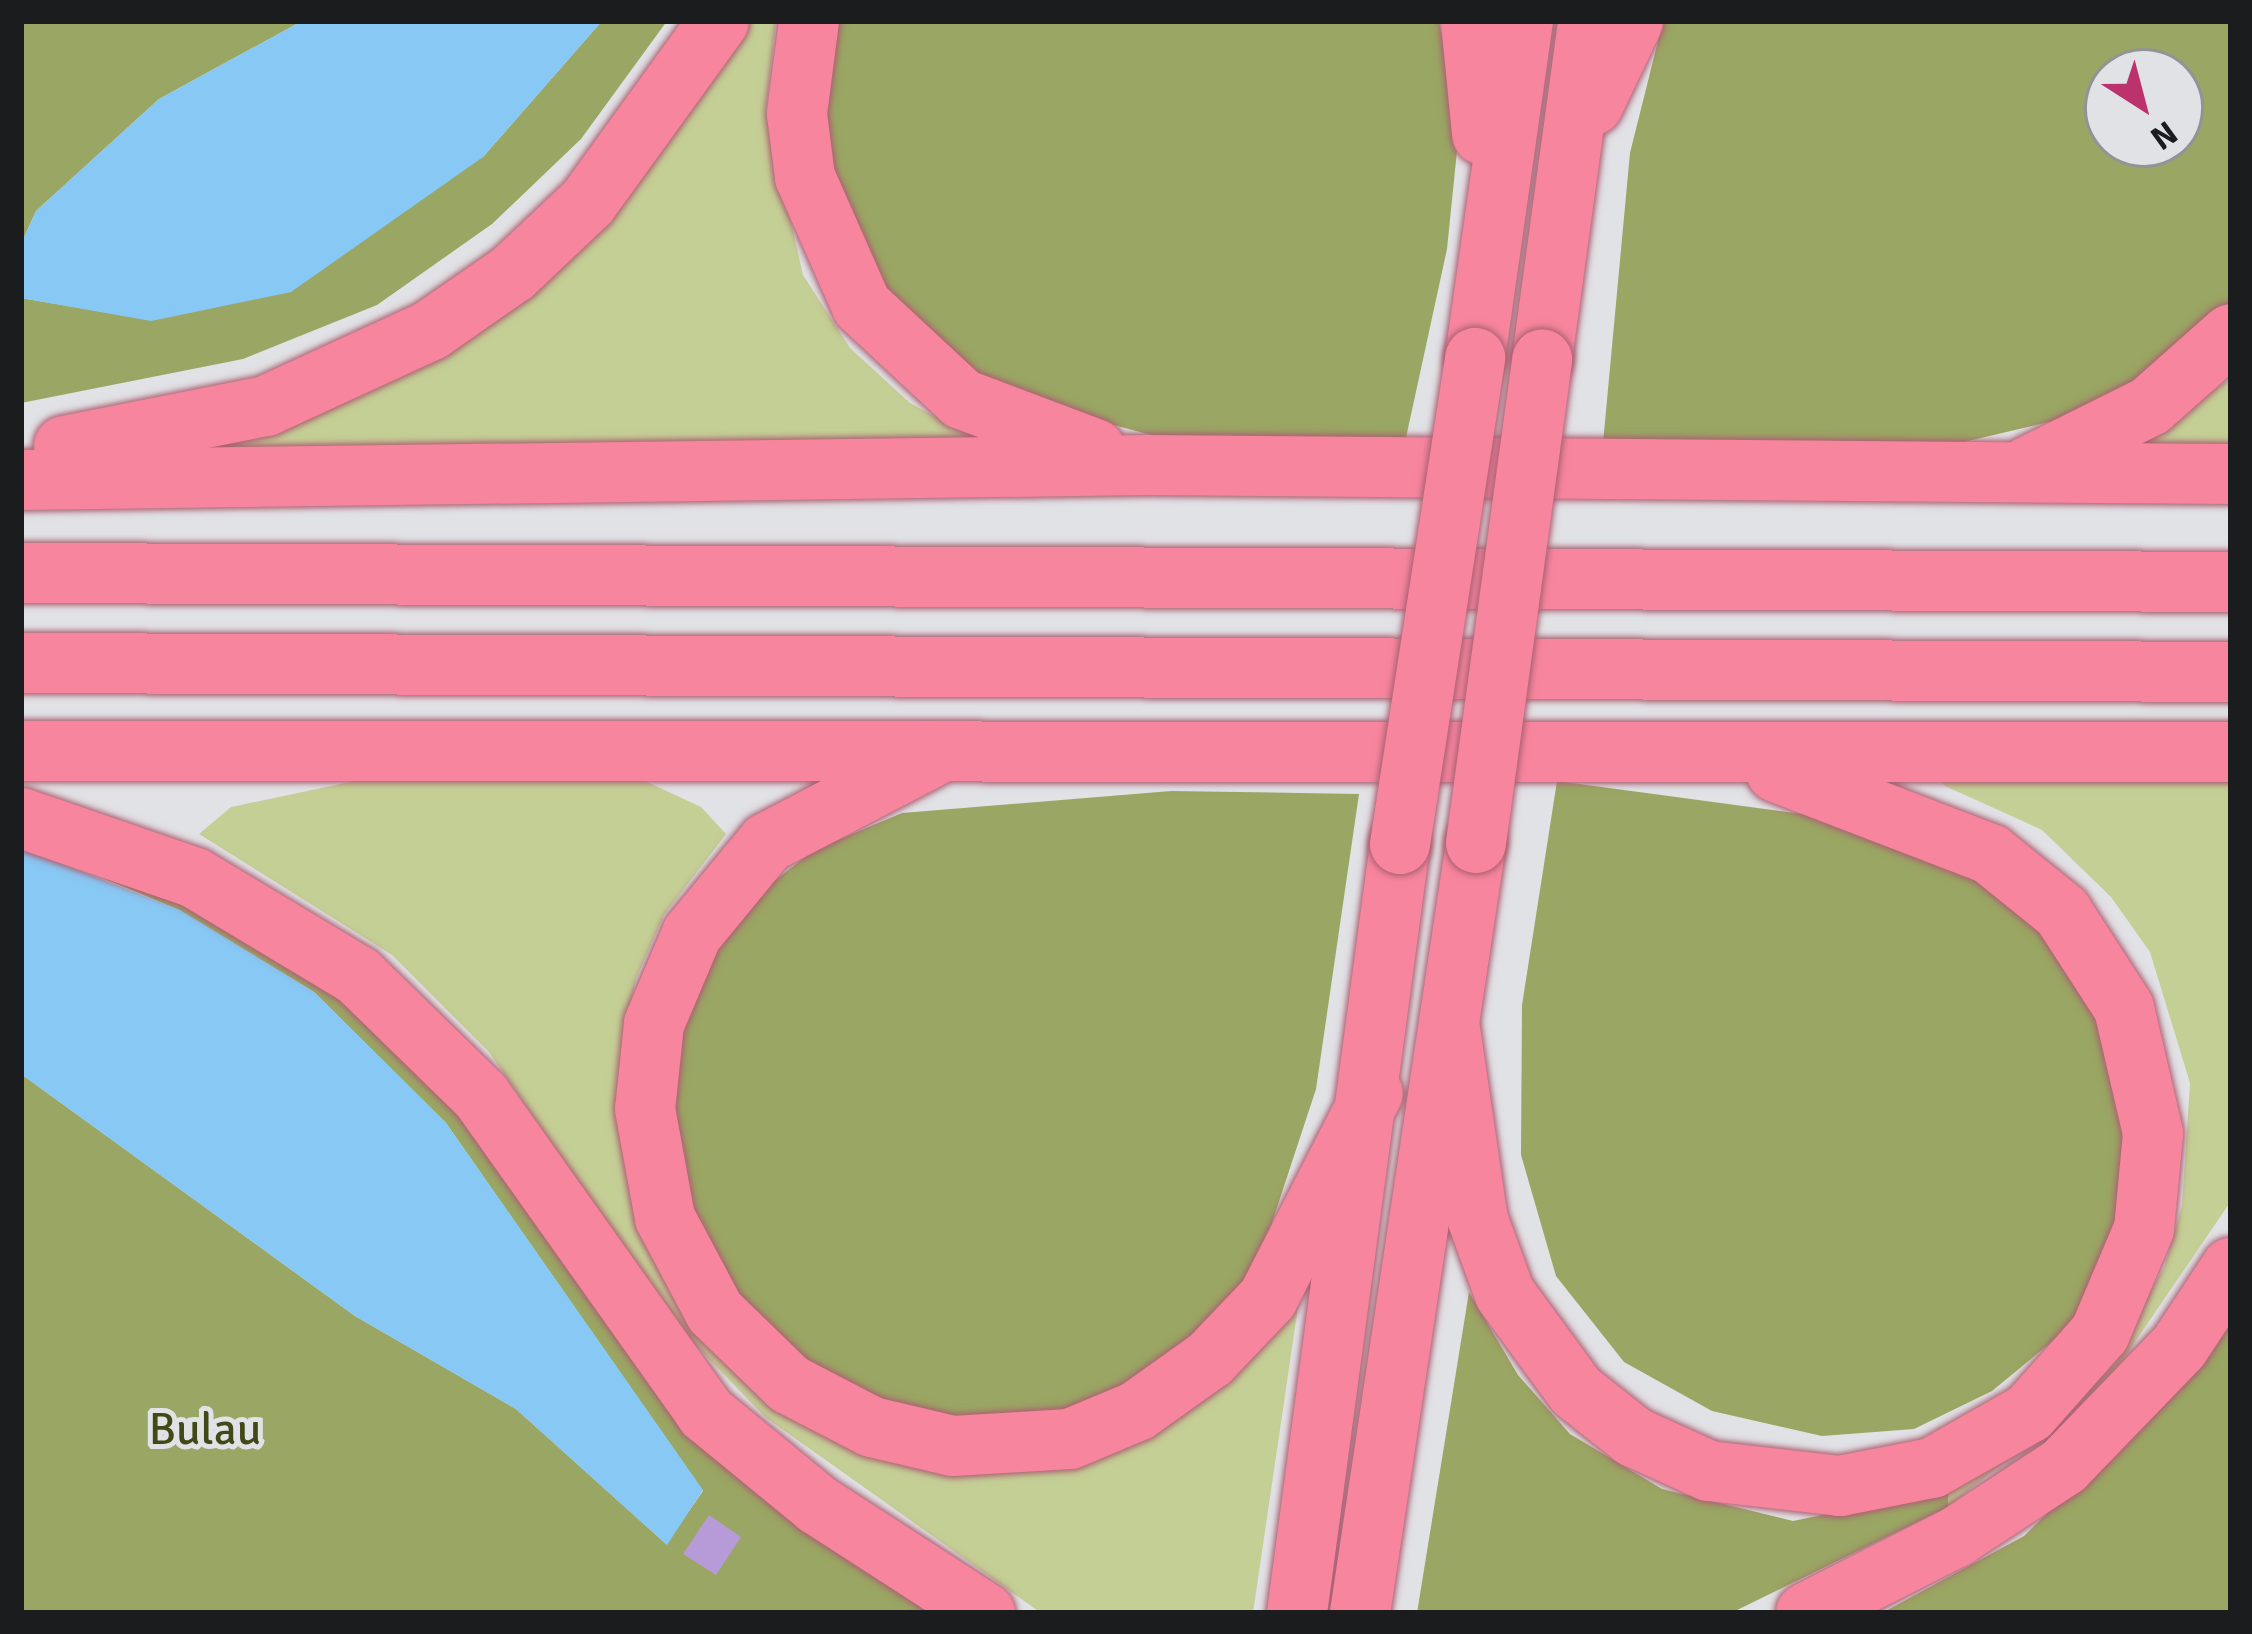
<!DOCTYPE html>
<html>
<head>
<meta charset="utf-8">
<style>
	body { margin:0 }
	#map { position:relative; width:2252px; height:1634px; overflow:hidden; background:#e1e2e6; font-family:Signika,sans-serif }
	div>[style] { position:absolute }
	.green>* { inset:0; background:#c4cf95 }
	.forest>* { inset:0; background:#9aa663 }
	.water>* { inset:0; background:#88c8f4 }
	.building>* { inset:0; background:#b69bd8 }
	.roads { filter:drop-shadow(0 0 3px #aa6071) drop-shadow(0 0 3px #aa6071) }
	.highway>* { height:60px; margin:-30px; padding:0 30px; transform-origin:30px; border-radius:30px; background:#f7859e }
	.bridges { filter:drop-shadow(0 0 3px #aa6071) drop-shadow(0 0 3px #aa6071) }
	.highway-bridge>* { height:60px; margin:-30px; padding:0 30px; transform-origin:30px; border-radius:30px; background:#f7859e }
	span { translate:-50% -50%; white-space:nowrap; text-align:center; line-height:1.15; -webkit-text-stroke:10px #e1e2e6; paint-order:stroke }
	.park-label { font-size:45px; color:#424917 }
	.frame { position:absolute; inset:0; border:24px solid #1b1c1d; pointer-events:none }
	.north { position:absolute; left:2084px; top:48px; width:120px; height:120px; box-sizing:border-box; background:#e1e2e6; border:3px solid #929396; border-radius:50%; rotate:144deg; font-size:33px; font-weight:700; line-height:48px; text-align:center; color:#1b1c1d }
	.north::after { content:''; display:block; margin:auto; width:42px; height:54px; background:#bc326c; clip-path:polygon(50% 0,100% 100%,50% 72%,0 100%) }
</style>
</head>
<body>
<div id="map">
	<div class="green">
		<i style="clip-path:polygon(735px 21px,776px 21px,766px 112px,803px 275px,850px 348px,910px 403px,1011px 458px,177px 451px,409px 362px)"></i>
		<i style="clip-path:polygon(2231px 378px,2231px 451px,2153px 451px,2145px 440px)"></i>
		<i style="clip-path:polygon(1927px 767px,2231px 769px,2231px 1201px,2111px 1377px,1948px 1507px,1948px 1489px,2116px 1350px,2164px 1268px,2182px 1205px,2190px 1083px,2150px 952px,2111px 897px,2042px 830px,1945px 786px)"></i>
		<i style="clip-path:polygon(364px 779px,643px 780px,701px 807px,726px 834px,664px 915px,636px 979px,622px 1048px,1292px 1296px,1298px 1307px,1253px 1613px,1041px 1613px,765px 1417px,677px 1326px,489px 1052px,392px 955px,199px 834px,231px 807px)"></i>
	</div>
	<div class="forest">
		<i style="clip-path:polygon(21px 21px,302px 21px,159px 99px,36px 211px,21px 244px)"></i>
		<i style="clip-path:polygon(602px 21px,667px 21px,581px 139px,492px 224px,377px 305px,243px 359px,21px 403px,21px 298px,151px 320px,483px 157px)"></i>
		<i style="clip-path:polygon(822px 21px,1439px 21px,1459px 131px,1447px 249px,1402px 456px,1166px 439px,983px 390px,842px 242px,812px 86px)"></i>
		<i style="clip-path:polygon(evenodd,1663px 21px,2231px 21px,2231px 309px,2217px 331px,2083px 414px,1930px 450px,1603px 443px,1630px 153px,1663px 21px,2108px 72px,2180px 72px,2180px 144px,2108px 144px,2108px 72px)"></i>
		<i style="clip-path:polygon(1557px 781px,1899px 827px,2002px 886px,2077px 961px,2126px 1085px,2130px 1181px,2106px 1266px,2065px 1331px,1992px 1391px,1914px 1429px,1822px 1436px,1712px 1411px,1624px 1362px,1556px 1276px,1521px 1155px,1522px 1005px)"></i>
		<i style="clip-path:polygon(1171px 791px,1359px 794px,1316px 1089px,1265px 1244px,1238px 1293px,1189px 1348px,1059px 1419px,964px 1426px,875px 1402px,792px 1352px,722px 1280px,676px 1190px,670px 1090px,688px 987px,741px 907px,814px 850px,902px 813px)"></i>
		<i style="clip-path:polygon(39px 851px,180px 875px,426px 1051px,631px 1338px,952px 1613px,21px 1613px,21px 1074px,355px 1316px,516px 1409px,666px 1544px,703px 1491px,446px 1123px,314px 992px,179px 910px)"></i>
		<i style="clip-path:polygon(1469px 1292px,1518px 1375px,1570px 1434px,1662px 1489px,1793px 1521px,1948px 1489px,1948px 1507px,1731px 1613px,1417px 1613px)"></i>
		<i style="clip-path:polygon(2231px 1307px,2231px 1613px,1882px 1613px,2024px 1536px,2151px 1410px)"></i>
	</div>
	<div class="water">
		<i style="clip-path:polygon(302px 21px,602px 21px,483px 157px,291px 292px,151px 321px,21px 298px,21px 244px,36px 211px,159px 99px)"></i>
		<i style="clip-path:polygon(21px 848px,180px 910px,314px 992px,446px 1123px,703px 1490px,667px 1545px,516px 1409px,355px 1316px,21px 1074px)"></i>
	</div>
	<div class="building">
		<i style="clip-path:polygon(709px 1515px,741px 1537px,716px 1575px,683px 1554px)"></i>
	</div>
	<div class="roads">
		<div class="highway">
			<i style="left:809px;top:21px;width:94px;rotate:97.4deg"></i>
			<i style="left:797px;top:114px;width:64px;rotate:82.8deg"></i>
			<i style="left:805px;top:177px;width:141px;rotate:66.2deg"></i>
			<i style="left:862px;top:306px;width:137px;rotate:42.9deg"></i>
			<i style="left:962px;top:399px;width:142px;rotate:20.6deg"></i>
			<i style="left:1471px;top:21px;width:114px;rotate:84.4deg"></i>
			<i style="left:1593px;top:105px;width:93px;rotate:-64.5deg"></i>
			<i style="left:1475px;top:358px;width:340px;rotate:-81.9deg"></i>
			<i style="left:1542px;top:359px;width:341px;rotate:-82.2deg"></i>
			<i style="left:64px;top:446px;width:206px;rotate:-11.2deg"></i>
			<i style="left:266px;top:406px;width:182px;rotate:-24.7deg"></i>
			<i style="left:431px;top:330px;width:100px;rotate:-34.8deg"></i>
			<i style="left:513px;top:273px;width:103px;rotate:-43.4deg"></i>
			<i style="left:588px;top:202px;width:223px;rotate:-54.1deg"></i>
			<i style="left:2027px;top:467px;width:137px;rotate:-26.4deg"></i>
			<i style="left:2150px;top:406px;width:108px;rotate:-41.6deg"></i>
			<i style="left:21px;top:480px;width:1126px;rotate:-0.76deg"></i>
			<i style="left:1147px;top:465px;width:1084px;rotate:0.48deg"></i>
			<i style="left:21px;top:573px;width:2210px;rotate:0.23deg"></i>
			<i style="left:21px;top:663px;width:2210px;rotate:0.23deg"></i>
			<i style="left:21px;top:751px;width:2210px;rotate:0.03deg"></i>
			<i style="left:934px;top:756px;width:188px;rotate:152.5deg"></i>
			<i style="left:767px;top:843px;width:118px;rotate:129.5deg"></i>
			<i style="left:692px;top:934px;width:98px;rotate:112.9deg"></i>
			<i style="left:654px;top:1024px;width:85px;rotate:96deg"></i>
			<i style="left:645px;top:1109px;width:111px;rotate:79.6deg"></i>
			<i style="left:665px;top:1218px;width:106px;rotate:62deg"></i>
			<i style="left:715px;top:1312px;width:103px;rotate:44.2deg"></i>
			<i style="left:789px;top:1384px;width:93px;rotate:27.4deg"></i>
			<i style="left:872px;top:1427px;width:83px;rotate:13.2deg"></i>
			<i style="left:953px;top:1446px;width:117px;rotate:-3.4deg"></i>
			<i style="left:1070px;top:1439px;width:73px;rotate:-22.7deg"></i>
			<i style="left:1137px;top:1411px;width:90px;rotate:-35.5deg"></i>
			<i style="left:1210px;top:1359px;width:84px;rotate:-46.4deg"></i>
			<i style="left:1268px;top:1298px;width:230px;rotate:-62.9deg"></i>
			<i style="left:21px;top:818px;width:184px;rotate:19deg"></i>
			<i style="left:195px;top:878px;width:190px;rotate:31deg"></i>
			<i style="left:358px;top:976px;width:172px;rotate:44.3deg"></i>
			<i style="left:481px;top:1096px;width:389px;rotate:54.6deg"></i>
			<i style="left:706px;top:1413px;width:145px;rotate:39.4deg"></i>
			<i style="left:818px;top:1505px;width:199px;rotate:32.9deg"></i>
			<i style="left:1449px;top:1022px;width:200px;rotate:81.7deg"></i>
			<i style="left:1478px;top:1220px;width:79px;rotate:70deg"></i>
			<i style="left:1505px;top:1294px;width:120px;rotate:53.8deg"></i>
			<i style="left:1576px;top:1391px;width:74px;rotate:38.4deg"></i>
			<i style="left:1634px;top:1437px;width:82px;rotate:24.4deg"></i>
			<i style="left:1709px;top:1471px;width:132px;rotate:6.5deg"></i>
			<i style="left:1840px;top:1486px;width:94px;rotate:-11.1deg"></i>
			<i style="left:1932px;top:1468px;width:112px;rotate:-29.6deg"></i>
			<i style="left:2029px;top:1413px;width:107px;rotate:-48.4deg"></i>
			<i style="left:2100px;top:1333px;width:113px;rotate:-67.1deg"></i>
			<i style="left:2144px;top:1229px;width:96px;rotate:-84.6deg"></i>
			<i style="left:2153px;top:1133px;width:128px;rotate:-103.1deg"></i>
			<i style="left:2124px;top:1008px;width:114px;rotate:-122.9deg"></i>
			<i style="left:2062px;top:912px;width:92px;rotate:-141.1deg"></i>
			<i style="left:1990px;top:854px;width:229px;rotate:-159deg"></i>
			<i style="left:1297px;top:1613px;width:776px;rotate:-82.37deg"></i>
			<i style="left:1360px;top:1613px;width:779px;rotate:-81.43deg"></i>
			<i style="left:1806px;top:1613px;width:168px;rotate:-26.9deg"></i>
			<i style="left:1956px;top:1537px;width:129px;rotate:-33.3deg"></i>
			<i style="left:2064px;top:1466px;width:165px;rotate:-46deg"></i>
			<i style="left:2179px;top:1347px;width:95px;rotate:-56.6deg"></i>
		</div>
	</div>
	<div class="bridges">
		<div class="highway-bridge">
			<i style="left:1476px;top:843px;width:488px;rotate:-82.2deg"></i>
			<i style="left:1400px;top:844px;width:492px;rotate:-81.2deg"></i>
		</div>
	</div>
	<div class="park-label">
		<span style="left:205px;top:1430px">Bulau</span>
	</div>
	<div class="frame"></div>
	<div class="north">N</div>
</div>
</body>
</html>
